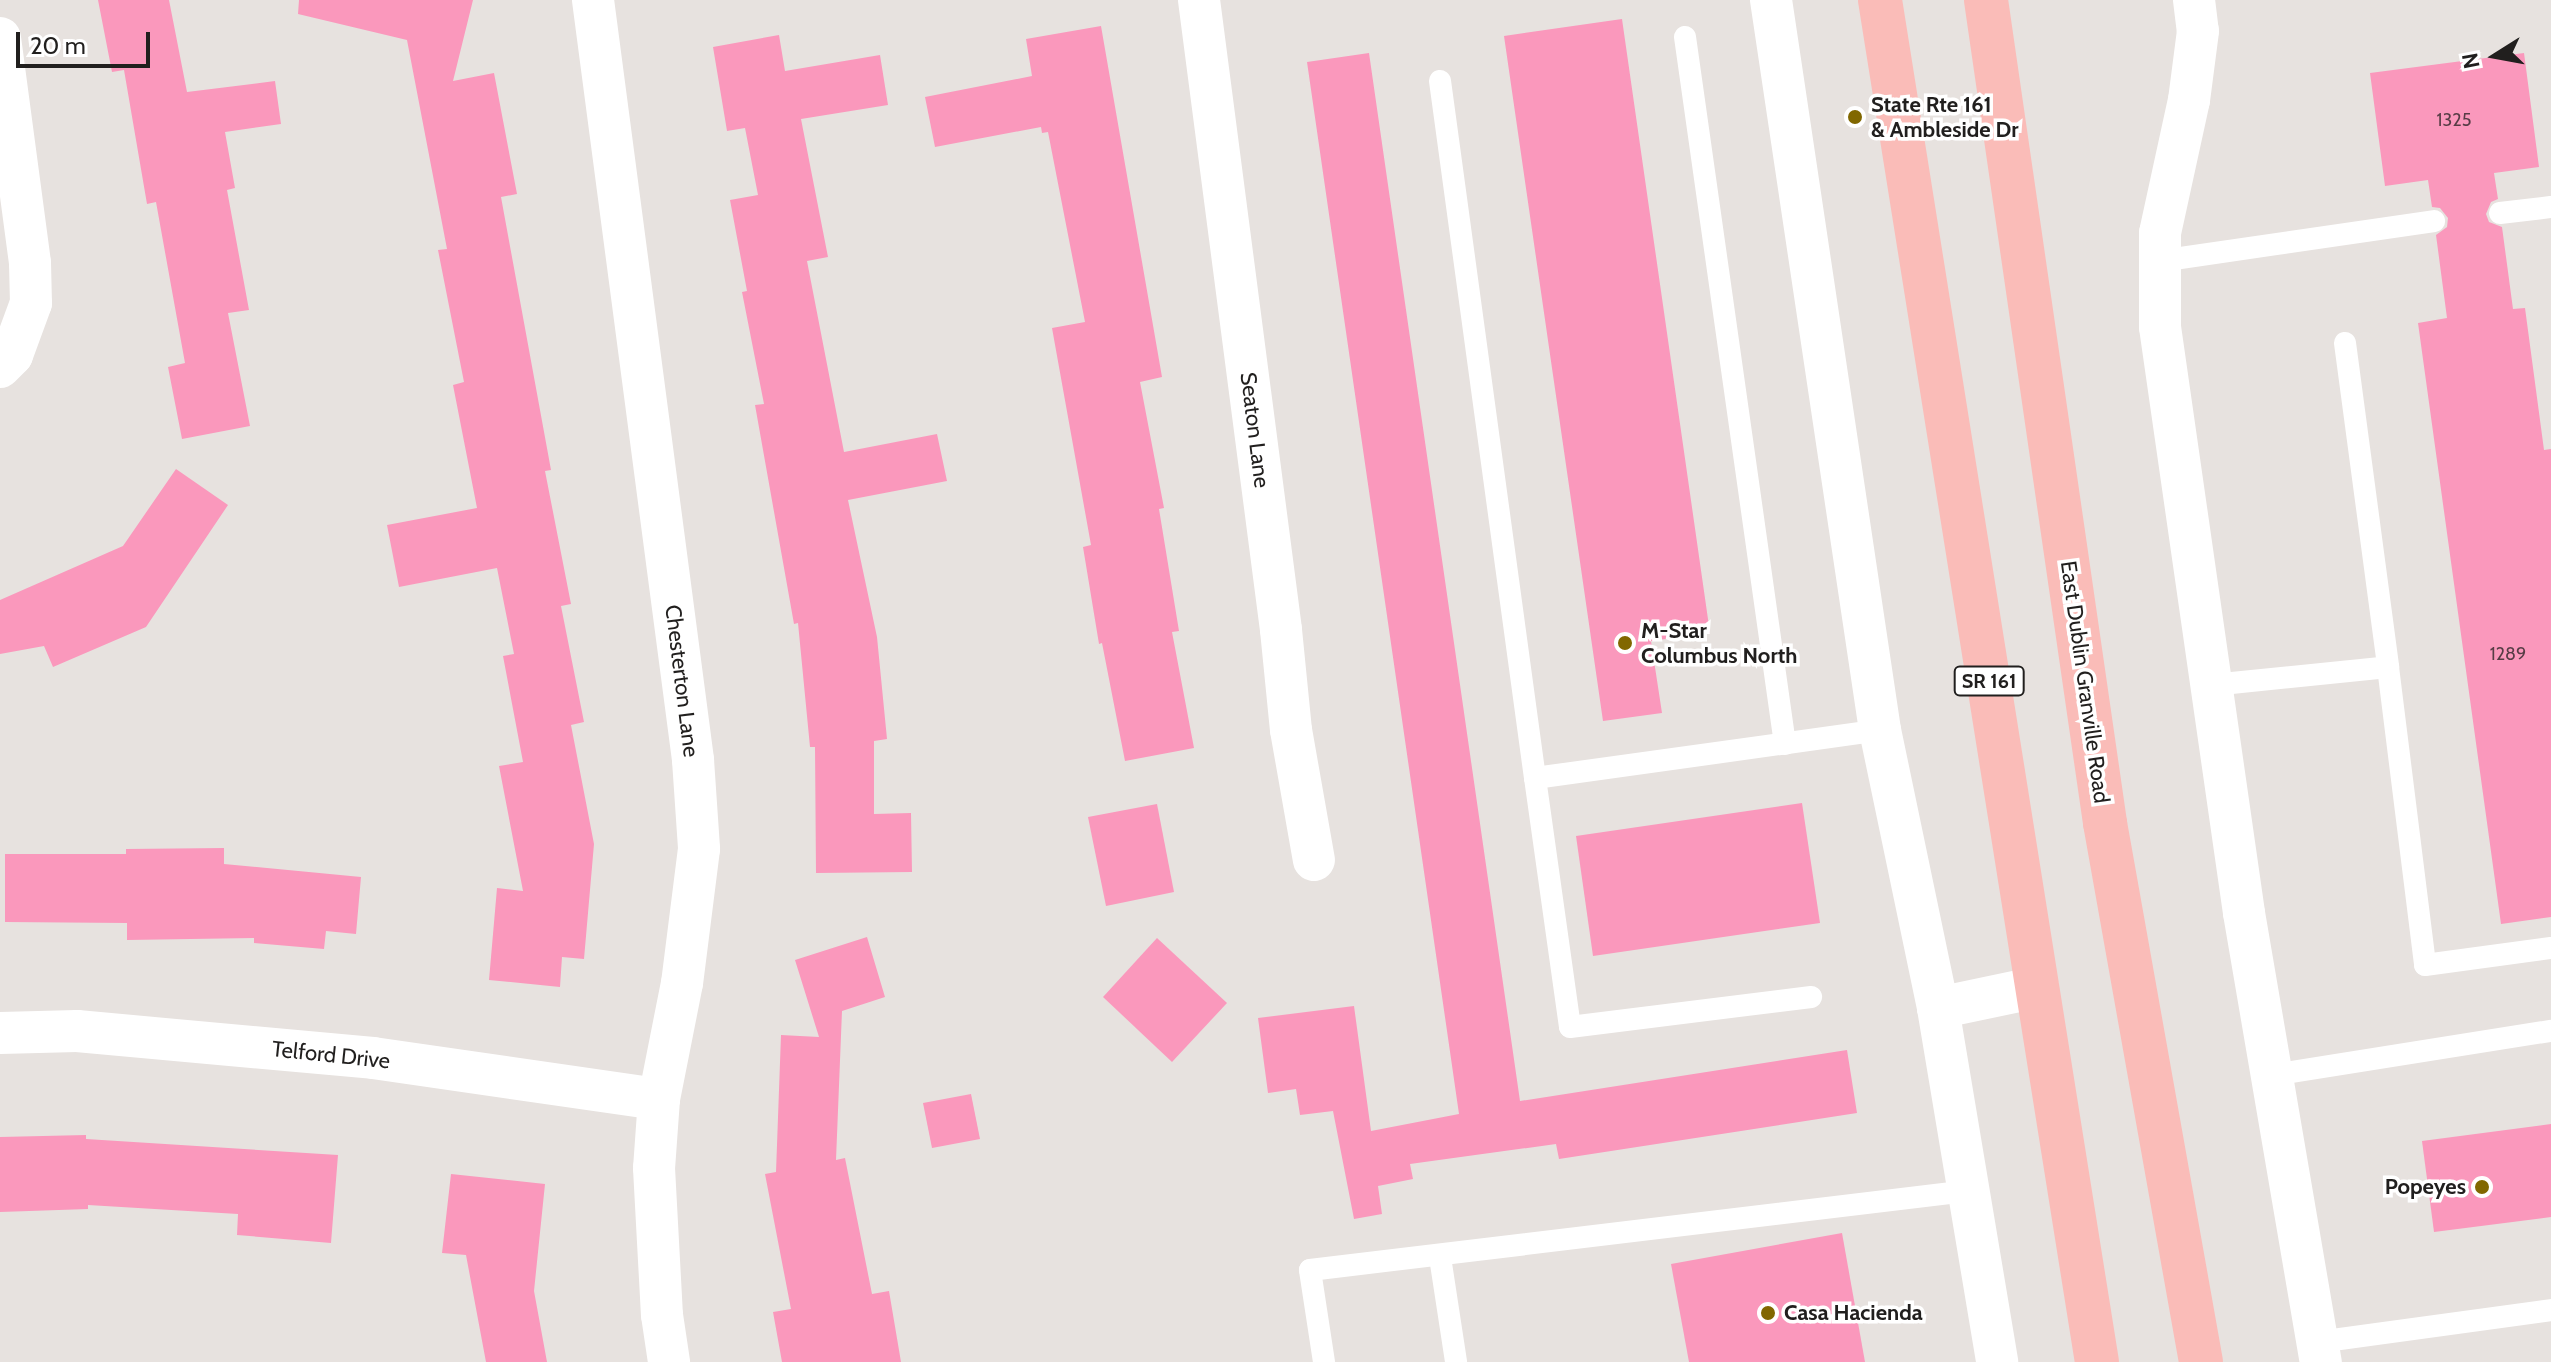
<!DOCTYPE html>
<html>
<head>
<meta charset="utf-8">
<style>
	body { margin:0 }
	#map { position:relative; width:2551px; height:1362px; overflow:hidden; background:#e7e2df; font-family:Cabin,sans-serif }
	div>[style] { position:absolute }
	.building>* { inset:0; background:#fa98bc }
	.lane>* { height:22px; margin:-11px; padding:0 11px; transform-origin:11px; border-radius:11px; background:#fff }
	.street>* { height:42px; margin:-21px; padding:0 21px; transform-origin:21px; border-radius:21px; background:#fff }
	.primary>* { height:44px; margin:-22px; padding:0 22px; transform-origin:22px; border-radius:22px; background:#fabcb8 }
	.dots>* { width:22px; height:22px; translate:-50% -50%; box-sizing:border-box; border:4px solid #fff; border-radius:50% }
	span { translate:-50% -50%; white-space:nowrap; text-align:center; line-height:1.15; -webkit-text-stroke:7px #fff; paint-order:stroke }
	.number-label { font-size:18px; color:#573d46 }
	.number-label span { -webkit-text-stroke-width:0 }
	.shield-label span { padding:2px 6px; background:#fff; border:2px solid; border-radius:6px; -webkit-text-stroke-width:0 }
	.shield-label { font-size:20px; color:#211f1e; font-weight:700 }
	.poi-label { font-size:22px; color:#211f1e; font-weight:700 }
	.left { translate:0 -50%; text-align:left }
	.right { translate:-100% -50%; text-align:right }
	.street-label { font-size:22px; color:#211f1e }
	.north { position:absolute; left:2455px; top:16px; width:80px; height:80px; -webkit-text-stroke:6px #fff; paint-order:stroke; rotate:259deg; font-size:22px; font-weight:700; line-height:32px; text-align:center; color:#211f1e }
	.north::after { content:''; display:block; margin:auto; width:28px; height:36px; background:#211f1e; clip-path:polygon(50% 0,100% 100%,50% 72%,0 100%) }
	.scale { position:absolute; left:16px; top:32px; width:134px; height:36px; box-sizing:border-box; border:4px solid #211f1e; border-top:0; padding-left:10px; font-size:24px; line-height:28px; white-space:nowrap; color:#211f1e; -webkit-text-stroke:6px #fff; paint-order:stroke }
</style>
</head>
<body>
<div id="map">
	<div class="building">
		<i style="clip-path:polygon(98px 0,169px 0,187px 92px,275px 81px,281px 124px,225px 132px,235px 188px,227px 190px,249px 310px,228px 313px,250px 426px,182px 439px,168px 367px,185px 363px,156px 202px,147px 204px,124px 70px,112px 72px)"></i>
		<i style="clip-path:polygon(299px 0,473px 0,453px 81px,494px 73px,517px 194px,501px 197px,551px 470px,545px 471px,571px 604px,561px 606px,584px 722px,571px 725px,594px 844px,584px 959px,562px 957px,560px 987px,489px 980px,497px 888px,523px 891px,499px 766px,523px 762px,503px 656px,514px 654px,497px 568px,399px 587px,387px 525px,477px 508px,453px 385px,464px 382px,438px 250px,447px 249px,407px 40px,298px 14px)"></i>
		<i style="clip-path:polygon(1622px 19px,1710px 633px,1651px 641px,1662px 713px,1603px 721px,1504px 36px)"></i>
		<i style="clip-path:polygon(1101px 26px,1162px 377px,1140px 382px,1164px 508px,1159px 509px,1179px 631px,1172px 632px,1194px 748px,1125px 761px,1102px 643px,1099px 644px,1083px 547px,1091px 545px,1052px 328px,1085px 322px,1048px 132px,1042px 133px,1041px 127px,935px 147px,925px 97px,1032px 76px,1026px 39px)"></i>
		<i style="clip-path:polygon(779px 35px,785px 71px,880px 55px,888px 105px,801px 119px,828px 257px,807px 261px,844px 452px,937px 434px,947px 481px,848px 500px,877px 637px,887px 739px,874px 741px,874px 814px,911px 813px,912px 872px,816px 873px,815px 747px,810px 747px,798px 623px,794px 624px,755px 405px,764px 404px,742px 292px,747px 291px,730px 200px,758px 195px,745px 128px,727px 131px,713px 47px)"></i>
		<i style="clip-path:polygon(1369px 53px,1520px 1101px,1847px 1050px,1857px 1113px,1559px 1159px,1556px 1144px,1410px 1164px,1413px 1179px,1378px 1186px,1382px 1214px,1354px 1219px,1333px 1111px,1300px 1115px,1296px 1089px,1268px 1093px,1258px 1018px,1354px 1006px,1371px 1131px,1459px 1114px,1307px 62px)"></i>
		<i style="clip-path:polygon(2524px 53px,2539px 167px,2494px 173px,2498px 199px,2491px 202px,2486px 214px,2489px 222px,2502px 227px,2513px 309px,2525px 308px,2544px 450px,2551px 449px,2551px 917px,2501px 924px,2418px 323px,2447px 318px,2436px 235px,2447px 227px,2448px 218px,2440px 208px,2432px 207px,2428px 180px,2385px 186px,2370px 73px)"></i>
		<i style="clip-path:polygon(176px 469px,228px 505px,146px 627px,53px 667px,44px 646px,0 654px,0 600px,123px 546px)"></i>
		<i style="clip-path:polygon(1802px 803px,1820px 923px,1593px 956px,1576px 836px)"></i>
		<i style="clip-path:polygon(1157px 804px,1174px 892px,1106px 906px,1088px 817px)"></i>
		<i style="clip-path:polygon(224px 848px,224px 864px,361px 877px,356px 934px,326px 931px,324px 949px,254px 943px,254px 938px,127px 940px,127px 923px,5px 922px,5px 854px,126px 854px,126px 849px)"></i>
		<i style="clip-path:polygon(867px 937px,885px 997px,842px 1011px,836px 1160px,845px 1158px,872px 1294px,889px 1291px,901px 1362px,782px 1362px,773px 1312px,791px 1309px,765px 1174px,776px 1172px,781px 1035px,819px 1037px,795px 960px)"></i>
		<i style="clip-path:polygon(1157px 938px,1227px 1003px,1172px 1062px,1103px 997px)"></i>
		<i style="clip-path:polygon(971px 1094px,980px 1139px,932px 1148px,923px 1103px)"></i>
		<i style="clip-path:polygon(2551px 1124px,2551px 1217px,2434px 1232px,2422px 1141px)"></i>
		<i style="clip-path:polygon(86px 1135px,86px 1139px,338px 1155px,331px 1243px,237px 1235px,238px 1214px,88px 1205px,88px 1209px,0 1212px,0 1137px)"></i>
		<i style="clip-path:polygon(451px 1174px,545px 1184px,534px 1291px,547px 1362px,486px 1362px,466px 1255px,442px 1253px)"></i>
		<i style="clip-path:polygon(1842px 1233px,1865px 1362px,1689px 1362px,1671px 1264px)"></i>
	</div>
	<div class="lane">
		<i style="left:1685px;top:37px;width:714px;rotate:81.95deg"></i>
		<i style="left:1440px;top:81px;width:703px;rotate:82.24deg"></i>
		<i style="left:1535px;top:778px;width:348px;rotate:-7.9deg"></i>
		<i style="left:2500px;top:213px;width:51px;rotate:-6.7deg"></i>
		<i style="left:2160px;top:261px;width:277px;rotate:-8.3deg"></i>
		<i style="left:2345px;top:343px;width:327px;rotate:82.4deg"></i>
		<i style="left:2212px;top:685px;width:177px;rotate:-5.8deg"></i>
		<i style="left:2388px;top:667px;width:300px;rotate:82.9deg"></i>
		<i style="left:2425px;top:965px;width:127px;rotate:-7.7deg"></i>
		<i style="left:1535px;top:778px;width:251px;rotate:82deg"></i>
		<i style="left:1570px;top:1027px;width:243px;rotate:-7.1deg"></i>
		<i style="left:2272px;top:1075px;width:282px;rotate:-9deg"></i>
		<i style="left:1440px;top:1257px;width:106px;rotate:81.3deg"></i>
		<i style="left:2318px;top:1342px;width:235px;rotate:-7.8deg"></i>
		<i style="left:1324px;top:1362px;width:93px;rotate:-98.7deg"></i>
		<i style="left:1310px;top:1270px;width:663px;rotate:-6.85deg"></i>
	</div>
	<div class="street">
		<i style="left:593px;top:0;width:767px;rotate:82.5deg"></i>
		<i style="left:693px;top:760px;width:89px;rotate:86.1deg"></i>
		<i style="left:699px;top:849px;width:135px;rotate:97.2deg"></i>
		<i style="left:682px;top:983px;width:118px;rotate:101.2deg"></i>
		<i style="left:659px;top:1099px;width:69px;rotate:94.1deg"></i>
		<i style="left:654px;top:1168px;width:147px;rotate:86.9deg"></i>
		<i style="left:662px;top:1315px;width:48px;rotate:81.5deg"></i>
		<i style="left:1199px;top:0;width:635px;rotate:82.58deg"></i>
		<i style="left:1281px;top:630px;width:100px;rotate:84.3deg"></i>
		<i style="left:1291px;top:730px;width:132px;rotate:80deg"></i>
		<i style="left:1771px;top:0;width:738px;rotate:81.51deg"></i>
		<i style="left:1880px;top:730px;width:284px;rotate:78.2deg"></i>
		<i style="left:1938px;top:1008px;width:359px;rotate:80.5deg"></i>
		<i style="left:2194px;top:0;width:31px;rotate:83deg"></i>
		<i style="left:2198px;top:31px;width:70px;rotate:97.4deg"></i>
		<i style="left:2189px;top:100px;width:136px;rotate:102.3deg"></i>
		<i style="left:2160px;top:233px;width:94px;rotate:90deg"></i>
		<i style="left:2160px;top:327px;width:592px;rotate:81.84deg"></i>
		<i style="left:2244px;top:913px;width:456px;rotate:80.3deg"></i>
		<i style="left:0;top:38px;width:227px;rotate:82.4deg"></i>
		<i style="left:30px;top:263px;width:40px;rotate:88.6deg"></i>
		<i style="left:31px;top:303px;width:55px;rotate:110.1deg"></i>
		<i style="left:12px;top:355px;width:17px;rotate:135deg"></i>
		<i style="left:1938px;top:1008px;width:102px;rotate:-11.9deg"></i>
		<i style="left:0;top:1033px;width:77px;rotate:-1.5deg"></i>
		<i style="left:77px;top:1031px;width:297px;rotate:5.2deg"></i>
		<i style="left:373px;top:1058px;width:289px;rotate:8.2deg"></i>
	</div>
	<div class="primary">
		<i style="left:1880px;top:0;width:1379px;rotate:80.95deg"></i>
		<i style="left:1986px;top:0;width:832px;rotate:81.77deg"></i>
		<i style="left:2105px;top:823px;width:547px;rotate:79.9deg"></i>
	</div>
	<div class="dots">
		<i style="left:1855px;top:117px;background:#816700"></i>
		<i style="left:1625px;top:643px;background:#816700"></i>
		<i style="left:2482px;top:1187px;background:#816700"></i>
		<i style="left:1768px;top:1313px;background:#816700"></i>
	</div>
	<div class="number-label">
		<span style="left:2454px;top:120px">1325</span>
		<span style="left:2508px;top:654px">1289</span>
	</div>
	<div class="shield-label">
		<span style="left:1989px;top:681px">SR 161</span>
	</div>
	<div class="poi-label">
		<span class="left" style="left:1871px;top:117px">State Rte 161<br>&amp; Ambleside Dr</span>
		<span class="left" style="left:1641px;top:643px">M-Star<br>Columbus North</span>
		<span class="right" style="left:2466px;top:1187px">Popeyes</span>
		<span class="left" style="left:1784px;top:1313px">Casa Hacienda</span>
	</div>
	<div class="street-label">
		<span style="left:1255px;top:430px;rotate:83deg">Seaton Lane</span>
		<span style="left:682px;top:681px;rotate:83deg">Chesterton Lane</span>
		<span style="left:2085px;top:682px;rotate:82deg">East Dublin Granville Road</span>
		<span style="left:331px;top:1055px;rotate:6deg">Telford Drive</span>
	</div>
	<div class="north">N</div>
	<div class="scale">20 m</div>
</div>
</body>
</html>
